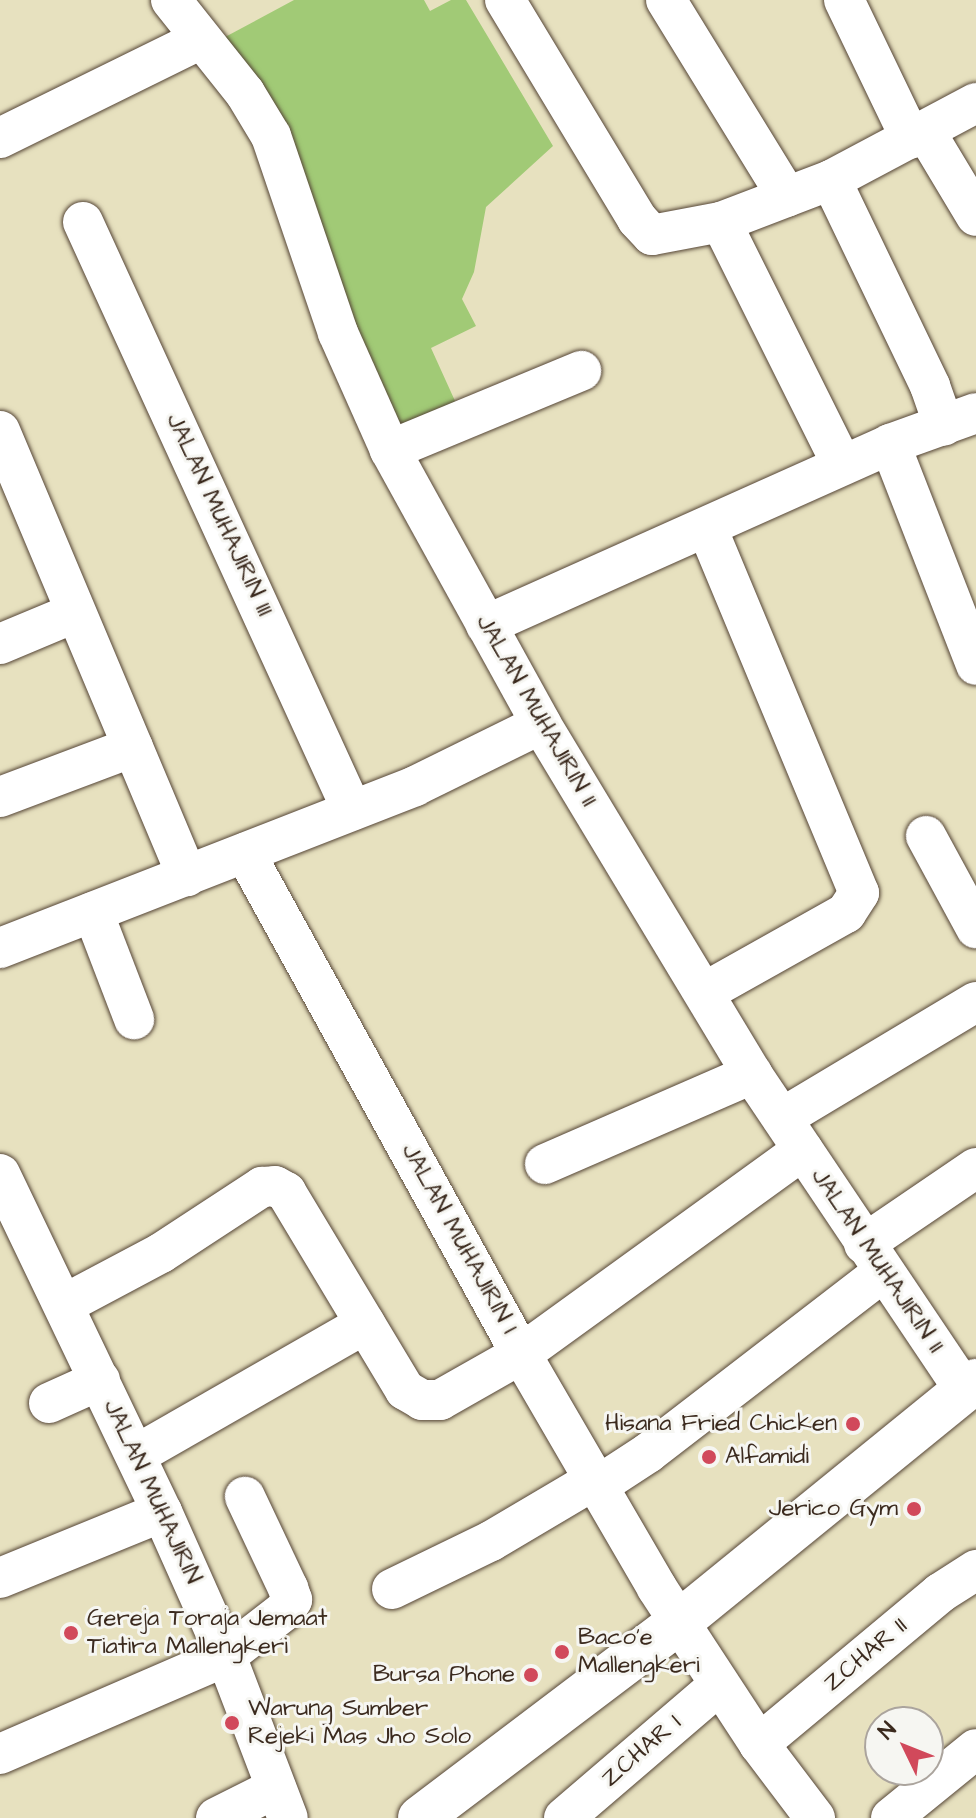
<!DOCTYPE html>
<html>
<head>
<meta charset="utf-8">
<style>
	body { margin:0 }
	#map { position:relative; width:976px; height:1818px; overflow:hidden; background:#e7e1bf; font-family:"Architects Daughter",sans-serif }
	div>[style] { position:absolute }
	.green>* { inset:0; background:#a1ca76 }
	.roads { filter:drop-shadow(0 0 2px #554536) drop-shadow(0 0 2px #554536) }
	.minor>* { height:40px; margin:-20px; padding:0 20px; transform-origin:20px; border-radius:20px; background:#fff }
	.major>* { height:44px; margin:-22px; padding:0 22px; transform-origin:22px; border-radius:22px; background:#fff }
	.dots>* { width:22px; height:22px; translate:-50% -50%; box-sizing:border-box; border:4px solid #f6f6f2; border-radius:50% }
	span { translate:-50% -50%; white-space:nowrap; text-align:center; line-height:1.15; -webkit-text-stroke:6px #f6f6f2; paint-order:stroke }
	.street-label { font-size:24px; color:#3b2a1e }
	.poi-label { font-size:24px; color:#3b2a1e }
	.right { translate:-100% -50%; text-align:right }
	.left { translate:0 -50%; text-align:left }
	.north { position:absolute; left:864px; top:1706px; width:80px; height:80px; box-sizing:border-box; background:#f6f6f2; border:2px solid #aba49d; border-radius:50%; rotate:313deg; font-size:22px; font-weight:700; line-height:32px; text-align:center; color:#3b2a1e }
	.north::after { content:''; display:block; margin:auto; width:28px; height:36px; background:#d1495b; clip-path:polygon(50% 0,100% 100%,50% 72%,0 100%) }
</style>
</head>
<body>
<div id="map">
	<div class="green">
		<i style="clip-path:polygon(294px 0,424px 0,430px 11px,451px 0,466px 0,553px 146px,486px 207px,474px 272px,462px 299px,476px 326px,431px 348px,465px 423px,398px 452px,212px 44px)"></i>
	</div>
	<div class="roads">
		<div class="minor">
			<i style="left:171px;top:0;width:119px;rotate:51.5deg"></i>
			<i style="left:245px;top:93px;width:50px;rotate:58.8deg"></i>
			<i style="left:271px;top:136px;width:208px;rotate:71.2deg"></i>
			<i style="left:338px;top:333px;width:128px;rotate:66deg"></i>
			<i style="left:390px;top:450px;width:313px;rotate:61.1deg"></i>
			<i style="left:541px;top:724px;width:409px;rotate:58.9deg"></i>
			<i style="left:752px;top:1074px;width:381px;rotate:56.1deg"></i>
			<i style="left:505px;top:0;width:256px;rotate:58.9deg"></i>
			<i style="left:637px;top:219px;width:22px;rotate:47deg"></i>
			<i style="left:652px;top:235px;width:70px;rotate:-10.7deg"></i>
			<i style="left:721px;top:222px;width:118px;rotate:-20.9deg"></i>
			<i style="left:831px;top:180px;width:164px;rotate:-28deg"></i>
			<i style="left:666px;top:0;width:231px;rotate:58.4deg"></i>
			<i style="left:844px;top:0;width:154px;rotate:64.3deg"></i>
			<i style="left:925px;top:131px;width:99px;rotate:59deg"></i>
			<i style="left:0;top:138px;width:224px;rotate:-26.2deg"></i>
			<i style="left:831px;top:180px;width:229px;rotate:64.3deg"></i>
			<i style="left:930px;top:386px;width:42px;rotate:70.7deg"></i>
			<i style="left:83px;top:222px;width:647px;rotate:65.42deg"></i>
			<i style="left:721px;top:222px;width:271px;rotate:63.5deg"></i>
			<i style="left:0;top:431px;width:483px;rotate:67.2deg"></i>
			<i style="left:890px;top:444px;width:237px;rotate:68.7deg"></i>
			<i style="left:390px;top:450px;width:207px;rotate:-22.5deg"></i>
			<i style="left:486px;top:625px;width:443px;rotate:-24.1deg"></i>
			<i style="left:890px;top:444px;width:91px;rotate:-19.8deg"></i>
			<i style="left:0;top:644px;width:80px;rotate:-22.7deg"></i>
			<i style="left:0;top:797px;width:142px;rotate:-20.6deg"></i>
			<i style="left:926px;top:836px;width:105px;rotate:61.5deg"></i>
			<i style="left:245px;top:853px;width:572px;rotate:61.15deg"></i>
			<i style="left:521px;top:1354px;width:271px;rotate:59.8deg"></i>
			<i style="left:657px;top:1588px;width:186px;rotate:56.8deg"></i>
			<i style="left:759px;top:1744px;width:93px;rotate:52.9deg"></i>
			<i style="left:93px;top:912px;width:115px;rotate:69deg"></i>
			<i style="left:0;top:948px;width:445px;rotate:-21.3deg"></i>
			<i style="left:415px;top:786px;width:140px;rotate:-26.2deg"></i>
			<i style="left:705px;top:992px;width:162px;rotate:-29.3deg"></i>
			<i style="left:846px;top:913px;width:24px;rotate:-57deg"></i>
			<i style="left:859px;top:893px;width:395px;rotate:-112.6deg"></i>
			<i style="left:782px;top:1118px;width:226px;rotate:-30.9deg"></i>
			<i style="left:545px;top:1164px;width:226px;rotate:-23.5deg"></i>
			<i style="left:0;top:1174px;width:375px;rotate:64.4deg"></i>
			<i style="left:162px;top:1512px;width:158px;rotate:66deg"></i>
			<i style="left:226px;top:1656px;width:173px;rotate:69.1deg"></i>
			<i style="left:864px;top:1244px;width:135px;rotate:-34.2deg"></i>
			<i style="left:65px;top:1304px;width:109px;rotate:-28deg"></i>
			<i style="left:161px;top:1253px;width:121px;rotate:-33.2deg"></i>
			<i style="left:262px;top:1187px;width:13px;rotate:-4deg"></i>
			<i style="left:275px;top:1186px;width:13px;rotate:29deg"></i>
			<i style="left:286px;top:1192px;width:231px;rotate:59deg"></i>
			<i style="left:405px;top:1390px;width:20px;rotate:30deg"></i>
			<i style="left:422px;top:1400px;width:18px"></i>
			<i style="left:440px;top:1400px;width:93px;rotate:-29.6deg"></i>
			<i style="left:521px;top:1354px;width:348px;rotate:-35.9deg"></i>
			<i style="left:49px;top:1403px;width:56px;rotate:-24.3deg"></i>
			<i style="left:136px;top:1455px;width:264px;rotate:-29.8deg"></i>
			<i style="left:599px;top:1485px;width:59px;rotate:-33.1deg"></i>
			<i style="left:648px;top:1453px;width:295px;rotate:-37.6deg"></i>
			<i style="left:0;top:1578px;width:175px;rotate:-22.2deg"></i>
			<i style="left:392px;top:1589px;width:110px;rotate:-25.9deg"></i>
			<i style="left:491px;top:1541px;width:122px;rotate:-30.6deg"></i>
			<i style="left:759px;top:1744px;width:236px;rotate:-39.8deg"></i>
			<i style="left:940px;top:1593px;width:43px;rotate:-32.6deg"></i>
			<i style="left:0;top:1754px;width:246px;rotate:-23.4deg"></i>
			<i style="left:226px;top:1656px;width:73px;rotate:-37.8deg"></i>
			<i style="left:284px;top:1611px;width:14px;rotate:-54deg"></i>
			<i style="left:292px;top:1600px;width:13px;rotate:-108deg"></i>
			<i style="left:288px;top:1588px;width:101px;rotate:-115.3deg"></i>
			<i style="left:216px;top:1818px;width:67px;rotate:-26.6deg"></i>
			<i style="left:564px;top:1818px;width:204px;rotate:-40.6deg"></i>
			<i style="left:891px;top:1818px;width:109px;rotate:-39.1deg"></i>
		</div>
		<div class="major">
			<i style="left:420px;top:1818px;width:323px;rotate:-37.1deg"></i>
			<i style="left:678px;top:1623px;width:384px;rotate:-39.1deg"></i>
		</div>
	</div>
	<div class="dots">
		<i style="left:853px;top:1424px;background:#d1495b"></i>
		<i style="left:709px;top:1457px;background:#d1495b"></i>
		<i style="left:914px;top:1509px;background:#d1495b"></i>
		<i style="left:71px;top:1633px;background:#d1495b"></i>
		<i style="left:562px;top:1652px;background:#d1495b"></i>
		<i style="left:531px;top:1675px;background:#d1495b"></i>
		<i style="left:232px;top:1723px;background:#d1495b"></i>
	</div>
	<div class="street-label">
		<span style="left:219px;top:515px;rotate:65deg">JALAN MUHAJIRIN III</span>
		<span style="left:536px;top:711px;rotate:60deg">JALAN MUHAJIRIN II</span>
		<span style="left:459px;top:1239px;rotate:61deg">JALAN MUHAJIRIN I</span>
		<span style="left:877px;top:1261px;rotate:56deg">JALAN MUHAJIRIN II</span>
		<span style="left:152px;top:1492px;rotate:65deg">JALAN MUHAJIRIN</span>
		<span style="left:866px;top:1655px;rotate:-40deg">ZCHAR II</span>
		<span style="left:642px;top:1751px;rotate:-41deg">ZCHAR I</span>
	</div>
	<div class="poi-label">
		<span class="right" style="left:837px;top:1424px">Hisana Fried Chicken</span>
		<span class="left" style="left:725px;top:1457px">Alfamidi</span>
		<span class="right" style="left:898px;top:1509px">Jerico Gym</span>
		<span class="left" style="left:87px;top:1633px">Gereja Toraja Jemaat<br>Tiatira Mallengkeri</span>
		<span class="left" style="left:578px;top:1652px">Baco'e<br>Mallengkeri</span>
		<span class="right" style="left:515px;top:1675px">Bursa Phone</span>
		<span class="left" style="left:248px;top:1723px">Warung Sumber<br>Rejeki Mas Jho Solo</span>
	</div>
	<div class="north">N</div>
</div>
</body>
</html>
